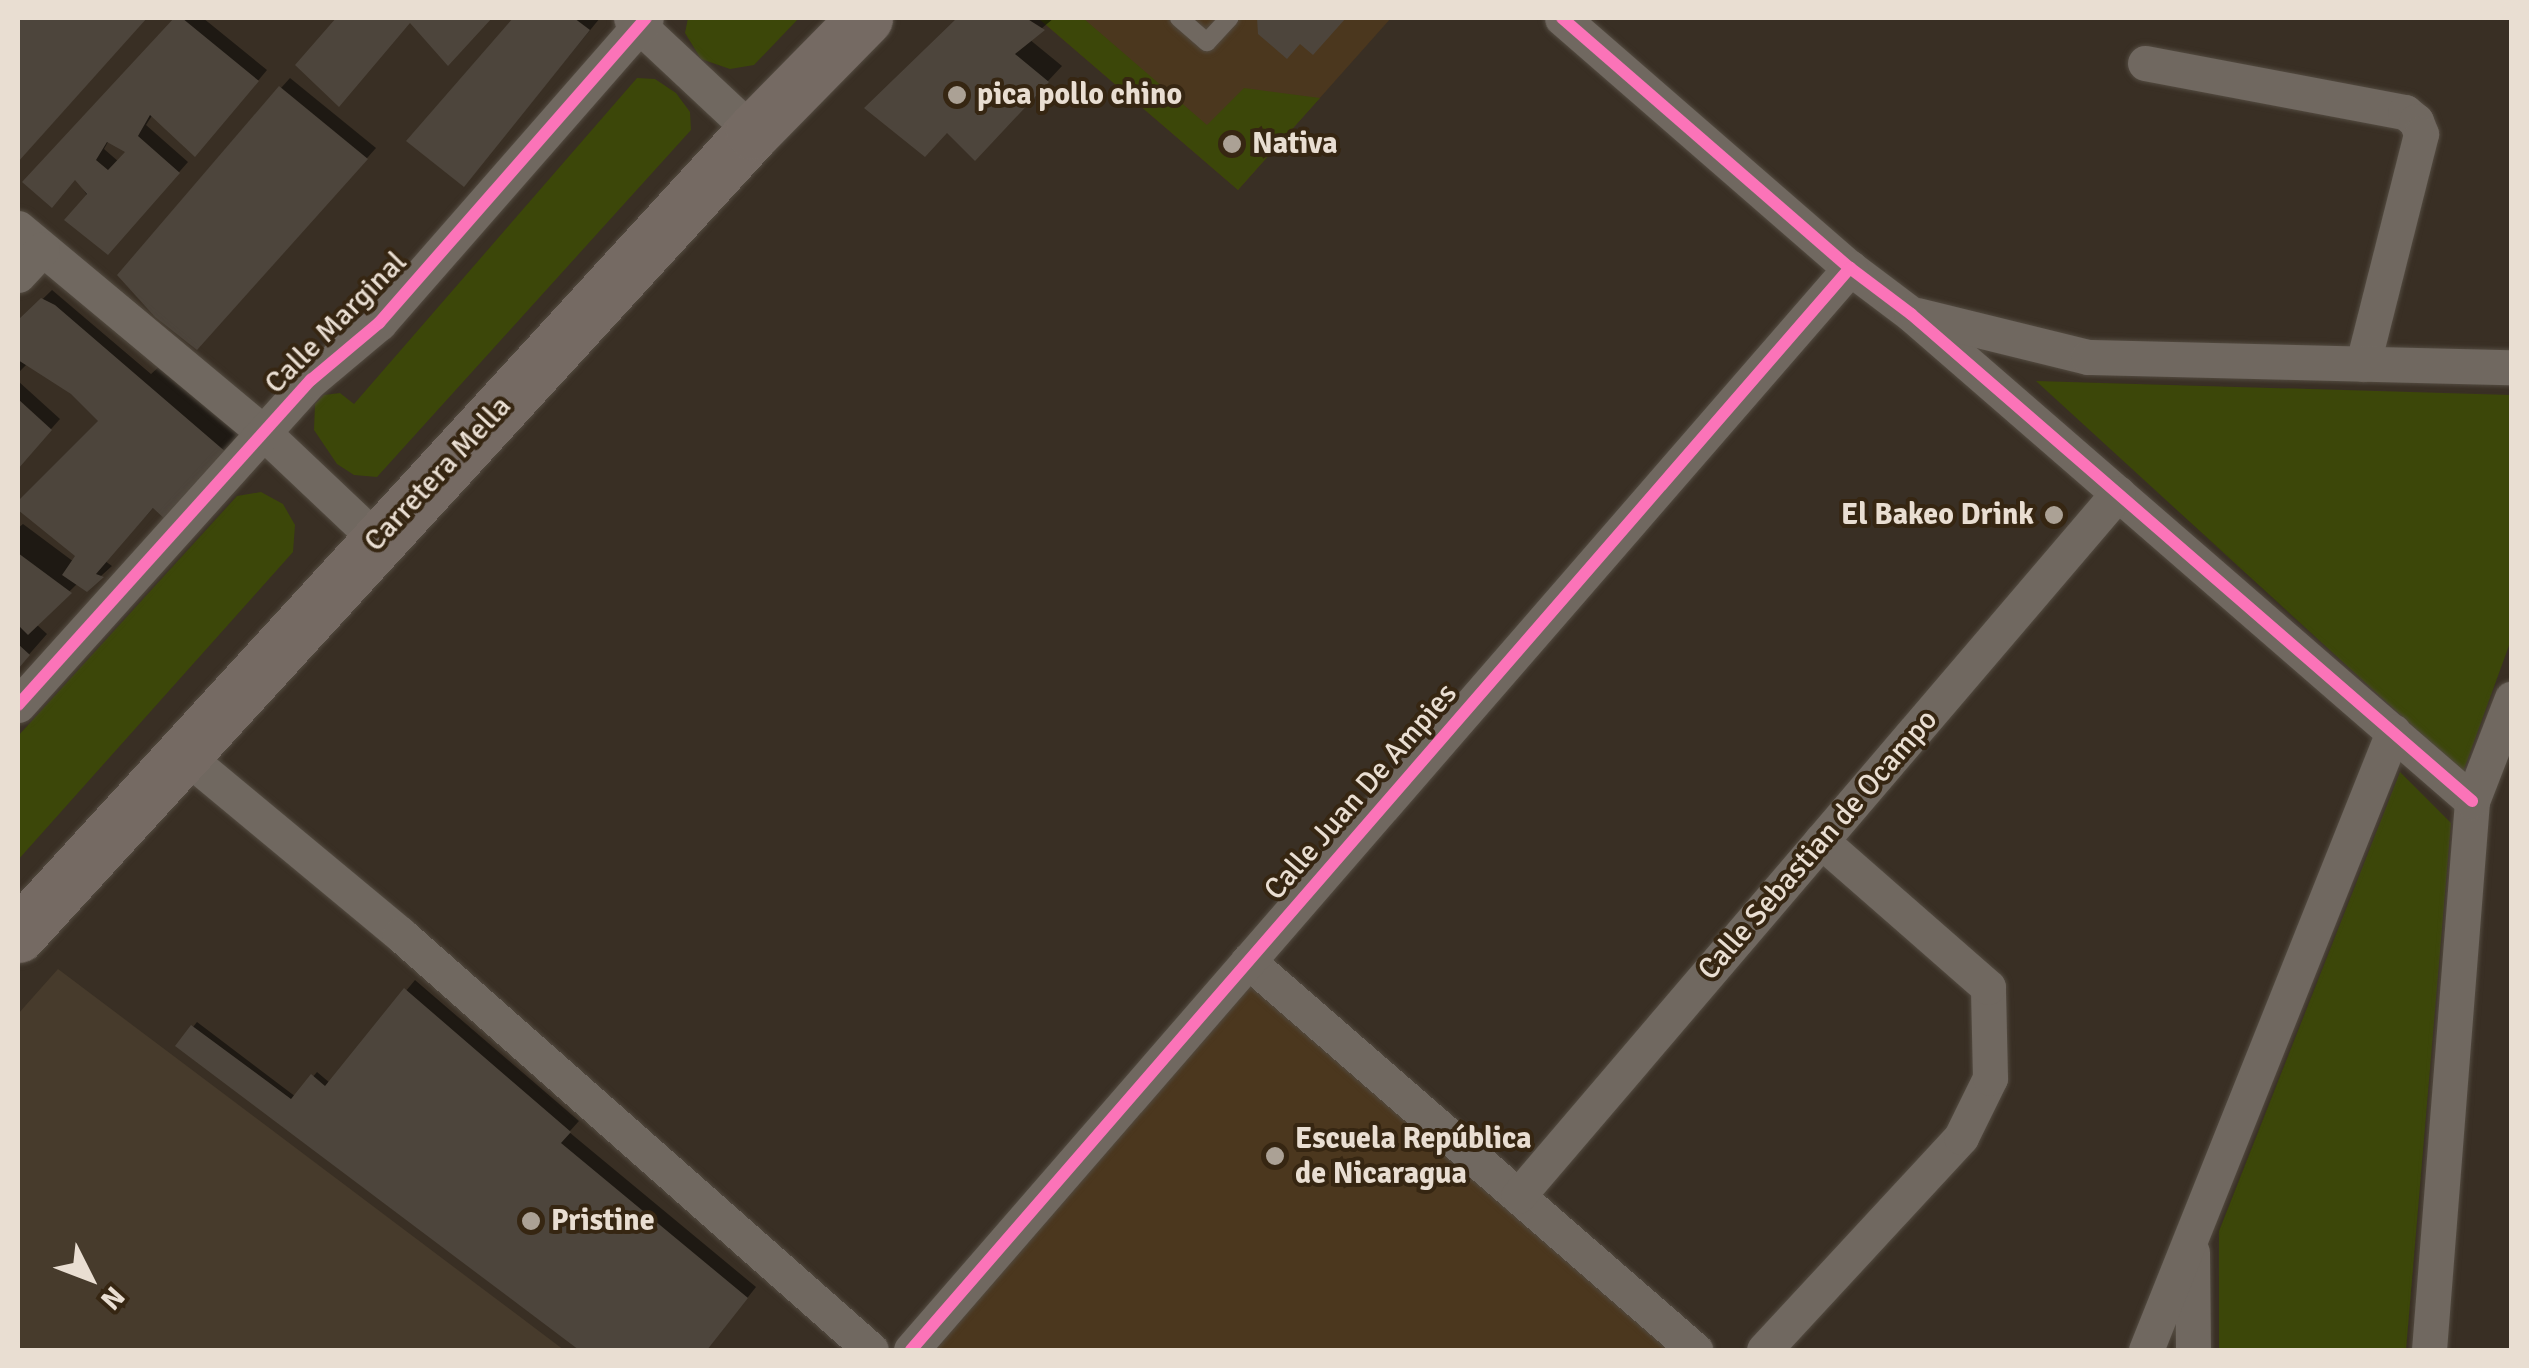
<!DOCTYPE html>
<html>
<head>
<meta charset="utf-8">
<style>
	body { margin:0 }
	#map { position:relative; width:2529px; height:1368px; overflow:hidden; background:#392f24; font-family:Signika,sans-serif }
	div>[style] { position:absolute }
	.built>* { inset:0; background:#4b371e }
	.industrial>* { inset:0; background:#473b2c }
	.green>* { inset:0; background:#3c4709 }
	.shadow>* { inset:0; background:#0007 }
	.building>* { inset:0; background:#4d453c }
	.roads { filter:drop-shadow(0 0 2px #534b41) drop-shadow(0 0 2px #534b41) }
	.lane>* { height:18px; margin:-9px; padding:0 9px; transform-origin:9px; border-radius:9px; background:#706860 }
	.street>* { height:35px; margin:-17.5px; padding:0 17.5px; transform-origin:17.5px; border-radius:17.5px; background:#706860 }
	.primary>* { height:55px; margin:-27.5px; padding:0 27.5px; transform-origin:27.5px; border-radius:27.5px; background:#756a63 }
	.cycleway>* { height:12px; margin:-6px; padding:0 6px; transform-origin:6px; border-radius:6px; background:#fb73b8 }
	.dots>* { width:28px; height:28px; translate:-50% -50%; box-sizing:border-box; border:5px solid #362612; border-radius:50% }
	span { translate:-50% -50%; white-space:nowrap; text-align:center; line-height:1.15; -webkit-text-stroke:8px #362612; paint-order:stroke }
	.poi-label { font-size:30px; color:#e9ded2; font-weight:700 }
	.left { translate:0 -50%; text-align:left }
	.right { translate:-100% -50%; text-align:right }
	.street-label { font-size:30px; color:#e9ded2 }
	.frame { position:absolute; inset:0; border:20px solid #e9ded2; pointer-events:none }
	.north { position:absolute; left:40px; top:1228px; width:100px; height:100px; -webkit-text-stroke:8px #362612; paint-order:stroke; rotate:132deg; font-size:28px; font-weight:700; line-height:40px; text-align:center; color:#e9ded2 }
	.north::after { content:''; display:block; margin:auto; width:35px; height:45px; background:#e9ded2; clip-path:polygon(50% 0,100% 100%,50% 72%,0 100%) }
</style>
</head>
<body>
<div id="map">
	<div class="built">
		<i style="clip-path:polygon(1038px 18px,1391px 18px,1238px 190px)"></i>
		<i style="clip-path:polygon(1248px 961px,1694px 1350px,911px 1350px)"></i>
	</div>
	<div class="industrial">
		<i style="clip-path:polygon(58px 969px,564px 1350px,18px 1350px,18px 1014px)"></i>
	</div>
	<div class="green">
		<i style="clip-path:polygon(688px 18px,799px 18px,754px 65px,730px 69px,701px 59px,685px 33px)"></i>
		<i style="clip-path:polygon(1038px 18px,1083px 18px,1207px 125px,1244px 88px,1320px 98px,1238px 190px)"></i>
		<i style="clip-path:polygon(637px 78px,655px 79px,676px 93px,690px 112px,691px 130px,377px 477px,354px 475px,337px 464px,314px 430px,315px 404px,324px 395px,340px 393px,354px 404px)"></i>
		<i style="clip-path:polygon(2036px 381px,2511px 395px,2511px 640px,2463px 772px)"></i>
		<i style="clip-path:polygon(261px 492px,283px 504px,295px 525px,293px 552px,18px 860px,18px 736px,237px 496px)"></i>
		<i style="clip-path:polygon(2400px 772px,2451px 823px,2406px 1350px,2219px 1350px,2219px 1231px)"></i>
	</div>
	<div class="shadow">
		<i style="clip-path:polygon(18px 18px,145px 18px,18px 161px)"></i>
		<i style="clip-path:polygon(evenodd,177px 18px,203px 18px,267px 70px,205px 144px,153px 114px,146px 125px,188px 162px,117px 242px,76px 178px,25px 182px,177px 18px,109px 140px,128px 152px,119px 162px,104px 149px,109px 140px)"></i>
		<i style="clip-path:polygon(339px 18px,488px 18px,457px 53px,410px 20px,298px 65px)"></i>
		<i style="clip-path:polygon(517px 18px,600px 18px,464px 184px,409px 141px)"></i>
		<i style="clip-path:polygon(960px 18px,1054px 18px,1029px 39px,1062px 66px,990px 143px,868px 107px)"></i>
		<i style="clip-path:polygon(290px 78px,376px 148px,207px 337px,281px 88px)"></i>
		<i style="clip-path:polygon(52px 290px,151px 374px,161px 365px,244px 432px,188px 500px,155px 506px,105px 561px,112px 566px,102px 575px,86px 589px,78px 583px,36px 624px,47px 634px,18px 667px,18px 528px,23px 524px,74px 562px,78px 555px,18px 505px,139px 386px,72px 392px,28px 363px,18px 373px,18px 323px)"></i>
		<i style="clip-path:polygon(18px 381px,60px 419px,18px 466px)"></i>
		<i style="clip-path:polygon(415px 980px,579px 1121px,569px 1132px,756px 1287px,706px 1350px,583px 1350px,179px 1045px,197px 1022px,296px 1097px,317px 1072px,330px 1083px)"></i>
	</div>
	<div class="building">
		<i style="clip-path:polygon(18px 18px,147px 18px,18px 162px)"></i>
		<i style="clip-path:polygon(evenodd,174px 18px,182px 18px,259px 81px,195px 157px,150px 115px,138px 136px,180px 173px,108px 255px,64px 220px,87px 194px,75px 180px,52px 208px,22px 182px,174px 18px,107px 142px,125px 152px,108px 170px,96px 160px,107px 142px)"></i>
		<i style="clip-path:polygon(336px 18px,492px 18px,448px 66px,410px 23px,339px 107px,295px 65px)"></i>
		<i style="clip-path:polygon(513px 18px,574px 18px,590px 30px,464px 187px,406px 141px)"></i>
		<i style="clip-path:polygon(957px 18px,1026px 18px,1045px 30px,1015px 54px,1049px 82px,975px 161px,947px 133px,925px 157px,864px 108px)"></i>
		<i style="clip-path:polygon(1257px 18px,1346px 18px,1313px 55px,1300px 44px,1287px 59px,1258px 34px)"></i>
		<i style="clip-path:polygon(279px 86px,368px 159px,197px 350px,155px 317px,117px 275px)"></i>
		<i style="clip-path:polygon(41px 298px,55px 305px,227px 453px,169px 523px,153px 508px,96px 574px,104px 577px,87px 592px,62px 575px,75px 556px,18px 510px,18px 501px,98px 421px,71px 394px,18px 360px,18px 320px)"></i>
		<i style="clip-path:polygon(18px 399px,52px 430px,18px 469px)"></i>
		<i style="clip-path:polygon(18px 553px,72px 593px,28px 635px,18px 625px)"></i>
		<i style="clip-path:polygon(18px 644px,30px 655px,18px 669px)"></i>
		<i style="clip-path:polygon(404px 988px,571px 1132px,561px 1143px,748px 1298px,707px 1350px,579px 1350px,175px 1046px,191px 1025px,291px 1099px,311px 1074px,325px 1086px)"></i>
	</div>
	<div class="roads">
		<div class="lane">
			<i style="left:1179px;top:18px;width:37px;rotate:41deg"></i>
			<i style="left:1207px;top:42px;width:33px;rotate:-47deg"></i>
		</div>
		<div class="street">
			<i style="left:631px;top:18px;width:167px;rotate:43.1deg"></i>
			<i style="left:1562px;top:18px;width:381px;rotate:41deg"></i>
			<i style="left:1850px;top:268px;width:76px;rotate:37deg"></i>
			<i style="left:1911px;top:314px;width:743px;rotate:40.96deg"></i>
			<i style="left:2145px;top:63px;width:265px;rotate:10.7deg"></i>
			<i style="left:2405px;top:112px;width:14px;rotate:39deg"></i>
			<i style="left:2416px;top:121px;width:14px;rotate:69deg"></i>
			<i style="left:2421px;top:134px;width:237px;rotate:104.2deg"></i>
			<i style="left:18px;top:228px;width:320px;rotate:39.8deg"></i>
			<i style="left:264px;top:433px;width:156px;rotate:43.4deg"></i>
			<i style="left:18px;top:275px;width:35px;rotate:-47deg"></i>
			<i style="left:1917px;top:315px;width:176px;rotate:13.8deg"></i>
			<i style="left:2088px;top:357px;width:424px;rotate:1.4deg"></i>
			<i style="left:18px;top:705px;width:438px;rotate:-48deg"></i>
			<i style="left:311px;top:380px;width:89px;rotate:-40deg"></i>
			<i style="left:379px;top:323px;width:405px;rotate:-48.8deg"></i>
			<i style="left:182px;top:753px;width:283px;rotate:39.7deg"></i>
			<i style="left:400px;top:934px;width:628px;rotate:41.45deg"></i>
			<i style="left:1248px;top:961px;width:593px;rotate:41.03deg"></i>
			<i style="left:1518px;top:1196px;width:924px;rotate:-49.52deg"></i>
			<i style="left:2192px;top:1252px;width:98px;rotate:89.4deg"></i>
			<i style="left:911px;top:1350px;width:1433px;rotate:-49.05deg"></i>
			<i style="left:1764px;top:1350px;width:290px;rotate:-47.2deg"></i>
			<i style="left:1961px;top:1137px;width:66px;rotate:-63.8deg"></i>
			<i style="left:1990px;top:1078px;width:91px;rotate:-91.3deg"></i>
			<i style="left:1988px;top:987px;width:222px;rotate:-138.8deg"></i>
			<i style="left:2146px;top:1350px;width:666px;rotate:-68.21deg"></i>
			<i style="left:2429px;top:1350px;width:551px;rotate:-85.52deg"></i>
			<i style="left:2472px;top:801px;width:110px;rotate:-68.8deg"></i>
		</div>
		<div class="primary">
			<i style="left:18px;top:935px;width:1089px;rotate:-47.53deg"></i>
			<i style="left:753px;top:132px;width:160px;rotate:-45.5deg"></i>
		</div>
	</div>
	<div class="cycleway">
		<i style="left:1562px;top:18px;width:381px;rotate:41deg"></i>
		<i style="left:1850px;top:268px;width:76px;rotate:37deg"></i>
		<i style="left:1911px;top:314px;width:743px;rotate:40.96deg"></i>
		<i style="left:18px;top:705px;width:438px;rotate:-48deg"></i>
		<i style="left:311px;top:380px;width:89px;rotate:-40deg"></i>
		<i style="left:379px;top:323px;width:405px;rotate:-48.8deg"></i>
		<i style="left:911px;top:1350px;width:1433px;rotate:-49.05deg"></i>
	</div>
	<div class="dots">
		<i style="left:957px;top:95px;background:#aba195"></i>
		<i style="left:1232px;top:144px;background:#aba195"></i>
		<i style="left:2054px;top:515px;background:#aba195"></i>
		<i style="left:1275px;top:1156px;background:#aba195"></i>
		<i style="left:531px;top:1221px;background:#aba195"></i>
	</div>
	<div class="poi-label">
		<span class="left" style="left:977px;top:95px">pica pollo chino</span>
		<span class="left" style="left:1252px;top:144px">Nativa</span>
		<span class="right" style="left:2034px;top:515px">El Bakeo Drink</span>
		<span class="left" style="left:1295px;top:1156px">Escuela República<br>de Nicaragua</span>
		<span class="left" style="left:551px;top:1221px">Pristine</span>
	</div>
	<div class="street-label">
		<span style="left:336px;top:323px;rotate:-45deg">Calle Marginal</span>
		<span style="left:438px;top:474px;rotate:-47deg">Carretera Mella</span>
		<span style="left:1361px;top:792px;rotate:-49deg">Calle Juan De Ampies</span>
		<span style="left:1818px;top:845px;rotate:-49deg">Calle Sebastian de Ocampo</span>
	</div>
	<div class="frame"></div>
	<div class="north">N</div>
</div>
</body>
</html>
